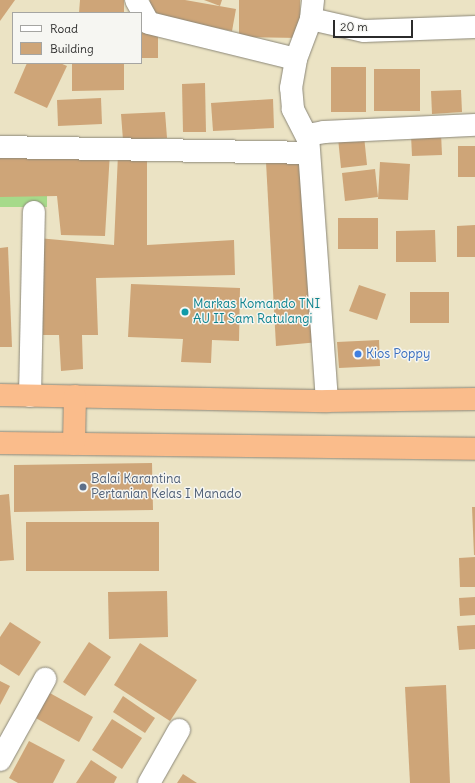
<!DOCTYPE html>
<html>
<head>
<meta charset="utf-8">
<style>
	body { margin:0 }
	#map { position:relative; width:475px; height:783px; overflow:hidden; background:#ebe3c4; font-family:Delius,sans-serif }
	div>[style] { position:absolute }
	.green>* { inset:0; background:#a6da8a }
	.building>* { inset:0; background:#cea578 }
	.roads { filter:drop-shadow(0 0 1px #8b8778) drop-shadow(0 0 1px #8b8778) }
	.minor>* { height:22px; margin:-11px; padding:0 11px; transform-origin:11px; border-radius:11px; background:#fff }
	.highway>* { height:22px; margin:-11px; padding:0 11px; transform-origin:11px; border-radius:11px; background:#fabc8b }
	.dots>* { width:11px; height:11px; translate:-50% -50%; box-sizing:border-box; border:2px solid #f6f6f2; border-radius:50% }
	span { translate:-50% -50%; white-space:nowrap; text-align:center; line-height:1.15; -webkit-text-stroke:3px #f6f6f2; paint-order:stroke }
	.culture-label { font-size:13px; color:#0d838f }
	.left { translate:0 -50%; text-align:left }
	.shop-label { font-size:13px; color:#366cbe }
	.service-label { font-size:13px; color:#4e5e75 }
	.legend { position:absolute; left:12px; top:12px; width:130px; height:52px; box-sizing:border-box; background:#f6f6f2; border:1px solid #a5a5a2; margin:0; padding:5px 7px; list-style:none; font-size:12px; color:#2b2b2b }
	.legend li { display:flex; align-items:center; gap:8px; height:20px }
	.legend b { width:20px; border:1px solid #a5a5a2 }
	.scale { position:absolute; left:333px; top:20px; width:80px; height:18px; box-sizing:border-box; border:2px solid #2b2b2b; border-top:0; padding-left:5px; font-size:12px; line-height:14px; white-space:nowrap; color:#2b2b2b; -webkit-text-stroke:3px #f6f6f2; paint-order:stroke }
</style>
</head>
<body>
<div id="map">
	<div class="green">
		<i style="clip-path:polygon(0 186px,47px 187px,47px 207px,0 207px)"></i>
	</div>
	<div class="building">
		<i style="clip-path:polygon(0 0,15px 0,0 21px)"></i>
		<i style="clip-path:polygon(80px 0,124px 0,124px 13px,79px 13px)"></i>
		<i style="clip-path:polygon(150px 0,185px 0,236px 9px,232px 31px,147px 15px)"></i>
		<i style="clip-path:polygon(204px 0,222px 0,220px 6px)"></i>
		<i style="clip-path:polygon(239px 0,300px 0,300px 38px,239px 37px)"></i>
		<i style="clip-path:polygon(158px 32px,158px 58px,141px 58px,141px 33px)"></i>
		<i style="clip-path:polygon(27px 63px,60px 63px,67px 66px,47px 108px,14px 93px)"></i>
		<i style="clip-path:polygon(72px 63px,124px 63px,124px 90px,72px 91px)"></i>
		<i style="clip-path:polygon(331px 67px,366px 67px,366px 112px,331px 112px)"></i>
		<i style="clip-path:polygon(374px 69px,420px 69px,420px 111px,374px 111px)"></i>
		<i style="clip-path:polygon(205px 83px,206px 132px,183px 132px,182px 84px)"></i>
		<i style="clip-path:polygon(461px 90px,462px 112px,432px 114px,431px 91px)"></i>
		<i style="clip-path:polygon(101px 98px,102px 124px,58px 126px,57px 100px)"></i>
		<i style="clip-path:polygon(273px 99px,274px 128px,213px 131px,211px 103px)"></i>
		<i style="clip-path:polygon(165px 112px,167px 138px,123px 140px,121px 114px)"></i>
		<i style="clip-path:polygon(441px 133px,442px 155px,412px 156px,411px 135px)"></i>
		<i style="clip-path:polygon(364px 136px,367px 165px,341px 168px,338px 138px)"></i>
		<i style="clip-path:polygon(458px 146px,475px 146px,475px 177px,458px 177px)"></i>
		<i style="clip-path:polygon(110px 152px,105px 236px,61px 235px,57px 196px,0 197px,0 156px)"></i>
		<i style="clip-path:polygon(147px 152px,147px 245px,234px 240px,235px 275px,96px 278px,98px 335px,82px 335px,83px 369px,61px 371px,59px 335px,43px 335px,38px 238px,114px 245px,118px 154px)"></i>
		<i style="clip-path:polygon(305px 159px,319px 342px,276px 346px,266px 162px)"></i>
		<i style="clip-path:polygon(380px 162px,410px 164px,408px 200px,378px 199px)"></i>
		<i style="clip-path:polygon(375px 169px,378px 197px,345px 201px,342px 173px)"></i>
		<i style="clip-path:polygon(338px 218px,378px 218px,378px 249px,338px 249px)"></i>
		<i style="clip-path:polygon(475px 225px,475px 257px,457px 257px,457px 226px)"></i>
		<i style="clip-path:polygon(435px 230px,436px 262px,396px 262px,396px 231px)"></i>
		<i style="clip-path:polygon(8px 247px,12px 347px,0 347px,0 248px)"></i>
		<i style="clip-path:polygon(131px 284px,240px 288px,239px 341px,212px 340px,211px 363px,181px 362px,183px 339px,128px 337px)"></i>
		<i style="clip-path:polygon(359px 285px,386px 294px,377px 320px,349px 311px)"></i>
		<i style="clip-path:polygon(410px 292px,449px 292px,449px 323px,410px 323px)"></i>
		<i style="clip-path:polygon(379px 340px,380px 366px,339px 368px,337px 342px)"></i>
		<i style="clip-path:polygon(152px 463px,153px 510px,14px 512px,14px 465px)"></i>
		<i style="clip-path:polygon(9px 494px,14px 560px,0 561px,0 495px)"></i>
		<i style="clip-path:polygon(472px 507px,475px 507px,475px 555px,474px 555px)"></i>
		<i style="clip-path:polygon(26px 522px,159px 522px,159px 571px,26px 571px)"></i>
		<i style="clip-path:polygon(475px 557px,475px 587px,460px 587px,459px 558px)"></i>
		<i style="clip-path:polygon(167px 591px,168px 637px,109px 639px,108px 592px)"></i>
		<i style="clip-path:polygon(475px 597px,475px 615px,460px 616px,459px 598px)"></i>
		<i style="clip-path:polygon(10px 622px,41px 642px,19px 676px,0 664px,0 637px)"></i>
		<i style="clip-path:polygon(475px 625px,475px 649px,459px 650px,457px 626px)"></i>
		<i style="clip-path:polygon(89px 642px,111px 657px,85px 696px,63px 682px)"></i>
		<i style="clip-path:polygon(140px 643px,197px 680px,170px 721px,114px 685px)"></i>
		<i style="clip-path:polygon(0 681px,10px 686px,0 705px)"></i>
		<i style="clip-path:polygon(446px 685px,450px 783px,410px 783px,405px 687px)"></i>
		<i style="clip-path:polygon(48px 692px,93px 717px,79px 742px,34px 717px)"></i>
		<i style="clip-path:polygon(123px 696px,155px 718px,145px 733px,113px 712px)"></i>
		<i style="clip-path:polygon(112px 719px,142px 738px,122px 769px,92px 750px)"></i>
		<i style="clip-path:polygon(29px 741px,65px 760px,53px 783px,18px 783px,9px 778px)"></i>
		<i style="clip-path:polygon(91px 760px,117px 777px,114px 783px,76px 783px)"></i>
		<i style="clip-path:polygon(183px 774px,197px 783px,177px 783px)"></i>
	</div>
	<div class="roads">
		<div class="minor">
			<i style="left:136px;top:0;width:26px;rotate:61deg"></i>
			<i style="left:149px;top:23px;width:151px;rotate:13.8deg"></i>
			<i style="left:313px;top:0;width:19px;rotate:96deg"></i>
			<i style="left:311px;top:19px;width:54px;rotate:12.8deg"></i>
			<i style="left:364px;top:31px;width:111px;rotate:-2.1deg"></i>
			<i style="left:308px;top:139px;width:34px;rotate:-117deg"></i>
			<i style="left:293px;top:109px;width:21px;rotate:-95deg"></i>
			<i style="left:291px;top:88px;width:29px;rotate:-80deg"></i>
			<i style="left:296px;top:59px;width:43px;rotate:-69.4deg"></i>
			<i style="left:0;top:147px;width:308px;rotate:1.1deg"></i>
			<i style="left:30px;top:396px;width:184px;rotate:-88.8deg"></i>
			<i style="left:327px;top:401px;width:263px;rotate:-94.1deg"></i>
			<i style="left:308px;top:139px;width:7px;rotate:-45deg"></i>
			<i style="left:313px;top:134px;width:11px;rotate:-10deg"></i>
			<i style="left:324px;top:132px;width:151px;rotate:-2.7deg"></i>
			<i style="left:0;top:760px;width:93px;rotate:-60.9deg"></i>
			<i style="left:149px;top:783px;width:61px;rotate:-60.5deg"></i>
		</div>
		<div class="highway">
			<i style="left:0;top:395px;width:327px;rotate:1.1deg"></i>
			<i style="left:327px;top:401px;width:148px;rotate:-0.8deg"></i>
			<i style="left:0;top:443px;width:475px;rotate:0.7deg"></i>
			<i style="left:74px;top:444px;width:48px;rotate:-88.8deg"></i>
		</div>
	</div>
	<div class="dots">
		<i style="left:185px;top:312px;background:#0f9aa8"></i>
		<i style="left:358px;top:354px;background:#3f7fe0"></i>
		<i style="left:83px;top:487px;background:#5c6f8a"></i>
	</div>
	<div class="culture-label">
		<span class="left" style="left:193px;top:312px">Markas Komando TNI<br>AU II Sam Ratulangi</span>
	</div>
	<div class="shop-label">
		<span class="left" style="left:366px;top:354px">Kios Poppy</span>
	</div>
	<div class="service-label">
		<span class="left" style="left:91px;top:487px">Balai Karantina<br>Pertanian Kelas I Manado</span>
	</div>
	<ul class="legend">
	<li><b style="height:5px;background:#fff"></b>Road</li>
	<li><b style="height:11px;background:#cea578"></b>Building</li>
	</ul>
	<div class="scale">20 m</div>
</div>
</body>
</html>
